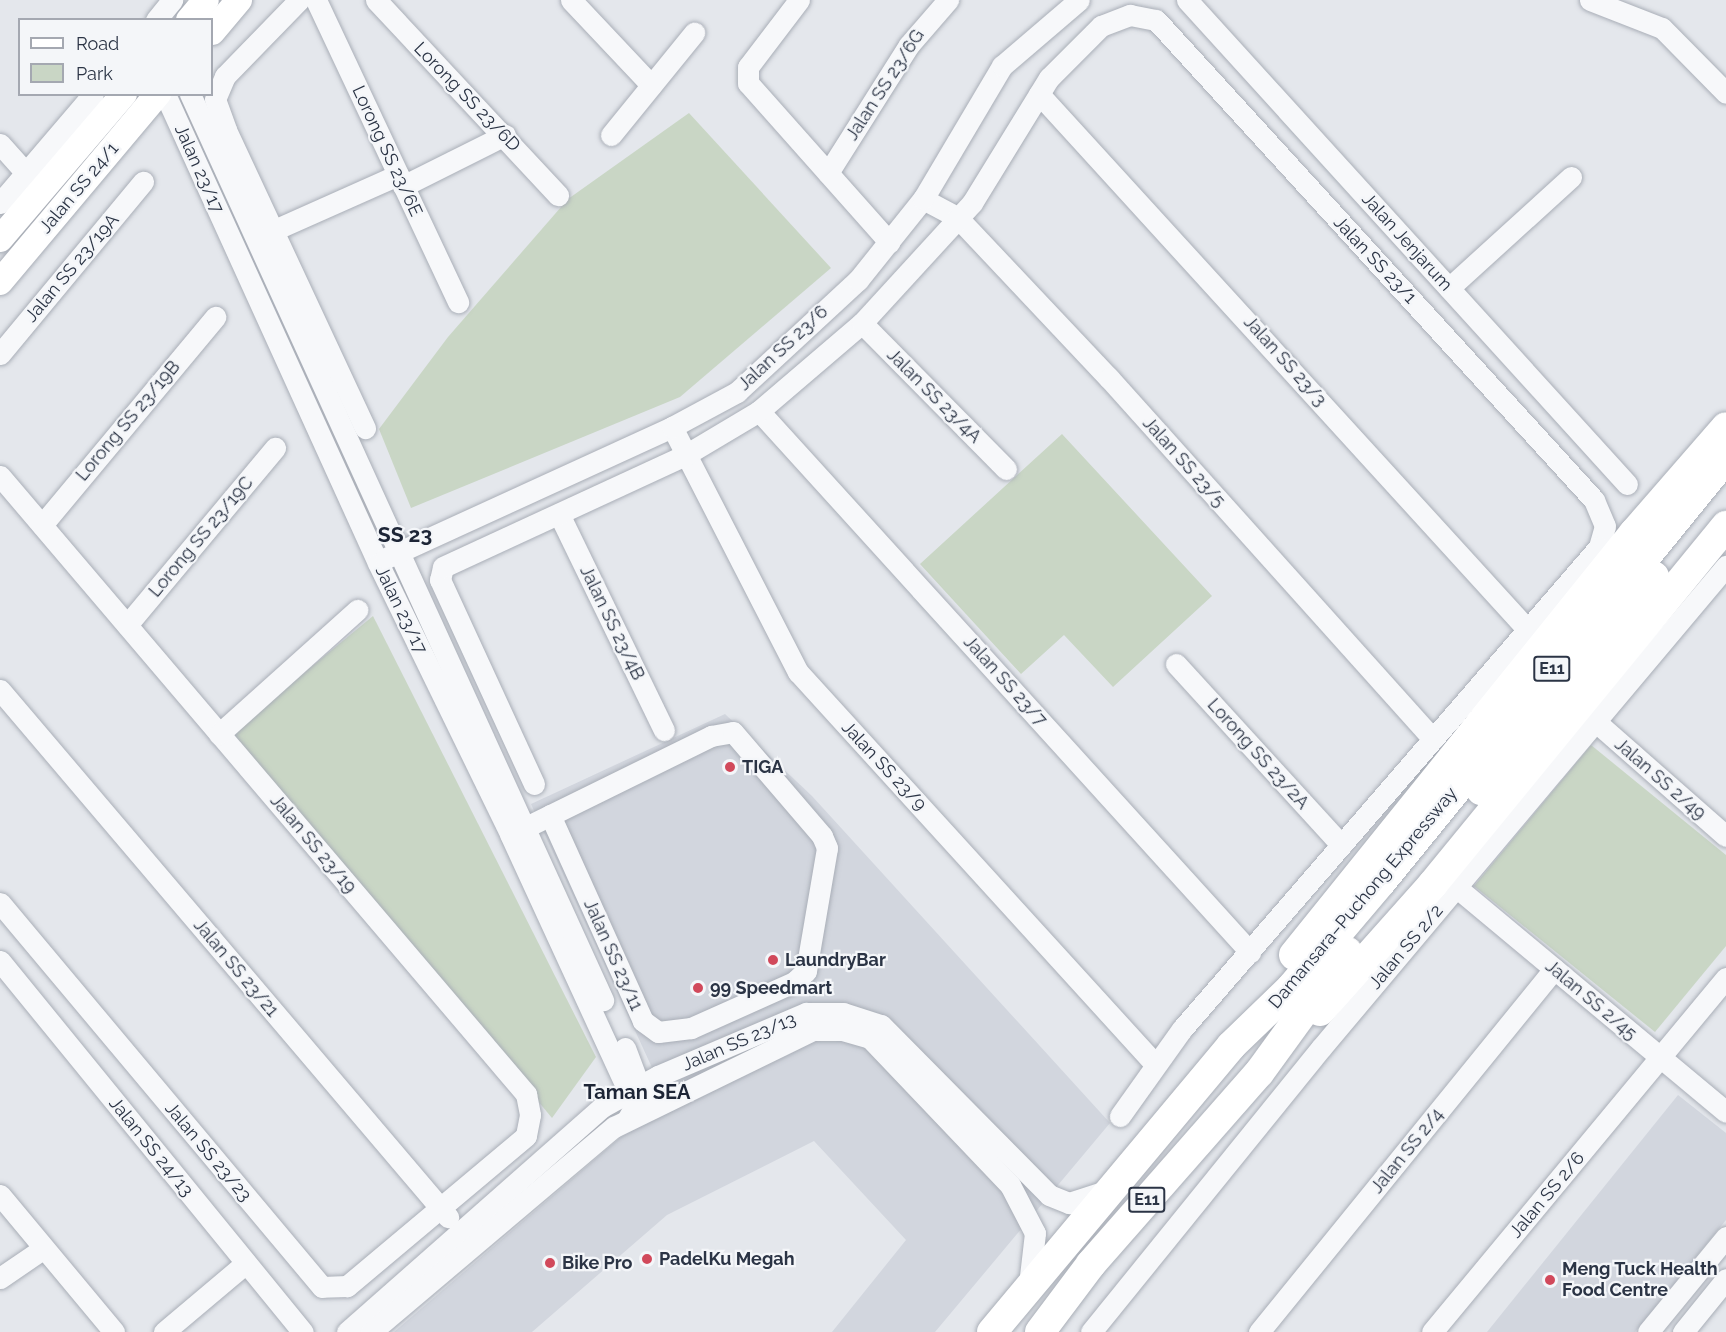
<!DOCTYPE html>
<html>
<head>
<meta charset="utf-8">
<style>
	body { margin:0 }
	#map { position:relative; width:1726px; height:1332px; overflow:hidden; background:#e4e7ec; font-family:Raleway,sans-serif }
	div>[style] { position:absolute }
	.built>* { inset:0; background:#d2d6de }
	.green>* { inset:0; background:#c9d6c5 }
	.roads { filter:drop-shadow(0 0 2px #a9aeb7) drop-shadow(0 0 2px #a9aeb7) }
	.minor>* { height:21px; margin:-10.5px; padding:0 10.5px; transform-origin:10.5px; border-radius:10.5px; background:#f7f8fa }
	.major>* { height:26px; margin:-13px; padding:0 13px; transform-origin:13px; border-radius:13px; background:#fff }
	.highway>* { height:30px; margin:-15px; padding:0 15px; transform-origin:15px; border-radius:15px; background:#fff }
	.dots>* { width:16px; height:16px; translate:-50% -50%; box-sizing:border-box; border:3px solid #f4f6f9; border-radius:50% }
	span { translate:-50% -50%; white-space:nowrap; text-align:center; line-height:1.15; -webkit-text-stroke:4.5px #f4f6f9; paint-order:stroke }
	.shield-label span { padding:2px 4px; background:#f4f6f9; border:2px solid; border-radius:4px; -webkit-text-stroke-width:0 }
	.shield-label { font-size:16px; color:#2b3445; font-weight:700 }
	.street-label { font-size:18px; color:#2b3445 }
	.poi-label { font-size:18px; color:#2b3445; font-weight:700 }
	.left { translate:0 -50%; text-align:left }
	.neighbourhood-label { font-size:20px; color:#1d2536; font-weight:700 }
	.quarter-label { font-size:21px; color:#1d2536; font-weight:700 }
	.legend { position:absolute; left:18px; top:18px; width:195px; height:78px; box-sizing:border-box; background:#f4f6f9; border:2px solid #a4a8b1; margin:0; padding:8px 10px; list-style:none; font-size:18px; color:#2b3445 }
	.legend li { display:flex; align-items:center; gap:12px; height:30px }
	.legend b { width:30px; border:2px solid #a4a8b1 }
</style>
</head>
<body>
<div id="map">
	<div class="built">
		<i style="clip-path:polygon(725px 714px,812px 796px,1110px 1123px,935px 1332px,832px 1332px,906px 1240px,814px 1141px,667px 1215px,532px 1332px,394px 1332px,621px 1137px,671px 1109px,531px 804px)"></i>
		<i style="clip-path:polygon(1678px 1095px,1726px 1133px,1726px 1220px,1635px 1332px,1487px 1332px)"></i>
	</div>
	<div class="green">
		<i style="clip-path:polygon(689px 113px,831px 268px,680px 397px,411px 508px,379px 429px,448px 337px,568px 199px)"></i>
		<i style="clip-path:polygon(1062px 434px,1212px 596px,1113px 687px,1064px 635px,1021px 674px,920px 564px)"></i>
		<i style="clip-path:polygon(373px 616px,596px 1057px,552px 1118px,232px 732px)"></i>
		<i style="clip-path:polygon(1591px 745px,1726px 855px,1726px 946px,1655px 1032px,1474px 886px)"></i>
	</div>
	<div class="roads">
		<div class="minor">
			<i style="left:299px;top:0;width:106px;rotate:134.2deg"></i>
			<i style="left:225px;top:76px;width:25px;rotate:113deg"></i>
			<i style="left:215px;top:99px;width:33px;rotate:70deg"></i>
			<i style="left:226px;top:130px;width:329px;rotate:65deg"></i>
			<i style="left:316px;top:0;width:334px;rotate:64.8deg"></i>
			<i style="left:376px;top:0;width:267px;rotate:47deg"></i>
			<i style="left:571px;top:0;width:117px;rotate:46.7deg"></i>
			<i style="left:799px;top:0;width:84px;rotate:127.3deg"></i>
			<i style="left:748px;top:67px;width:16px;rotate:90deg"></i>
			<i style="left:748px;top:83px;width:213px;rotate:48.4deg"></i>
			<i style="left:1187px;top:0;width:654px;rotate:47.73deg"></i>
			<i style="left:1590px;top:0;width:77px;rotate:21.3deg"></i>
			<i style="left:1662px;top:28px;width:91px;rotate:45.4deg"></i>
			<i style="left:156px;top:20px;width:26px;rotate:-51deg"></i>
			<i style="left:165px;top:94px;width:515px;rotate:65.57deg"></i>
			<i style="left:378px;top:563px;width:301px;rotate:64deg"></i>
			<i style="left:510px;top:834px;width:283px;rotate:65.3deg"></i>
			<i style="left:628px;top:1091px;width:14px;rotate:34deg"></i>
			<i style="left:640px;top:1099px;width:21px;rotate:5deg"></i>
			<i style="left:190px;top:94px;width:996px;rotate:65.49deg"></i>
			<i style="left:1039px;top:94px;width:726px;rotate:47.63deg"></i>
			<i style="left:611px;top:135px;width:132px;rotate:-50.9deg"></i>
			<i style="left:0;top:144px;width:51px;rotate:48.2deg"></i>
			<i style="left:828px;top:173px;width:151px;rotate:-57.7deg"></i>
			<i style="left:909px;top:45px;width:60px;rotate:-49.1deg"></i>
			<i style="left:403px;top:186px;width:114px;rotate:-26.6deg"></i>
			<i style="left:923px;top:199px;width:40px;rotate:28deg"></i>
			<i style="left:958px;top:218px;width:220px;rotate:46.7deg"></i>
			<i style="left:1109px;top:378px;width:485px;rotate:48.1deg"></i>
			<i style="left:0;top:203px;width:143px;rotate:-49.5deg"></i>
			<i style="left:272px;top:231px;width:138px;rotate:-24deg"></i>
			<i style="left:1449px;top:288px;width:165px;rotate:-42.3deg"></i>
			<i style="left:862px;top:323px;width:205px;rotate:45.4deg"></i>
			<i style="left:0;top:354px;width:224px;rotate:-50.3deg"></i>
			<i style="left:759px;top:411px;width:731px;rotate:47.77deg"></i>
			<i style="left:672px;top:427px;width:276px;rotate:62.8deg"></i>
			<i style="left:798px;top:672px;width:530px;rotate:47.68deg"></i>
			<i style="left:0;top:476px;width:812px;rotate:49.6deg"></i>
			<i style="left:526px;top:1094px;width:21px;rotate:79deg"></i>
			<i style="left:530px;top:1115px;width:21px;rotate:101deg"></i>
			<i style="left:526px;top:1136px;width:234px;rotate:140deg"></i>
			<i style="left:347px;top:1286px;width:25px;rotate:178deg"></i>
			<i style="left:322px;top:1287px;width:501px;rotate:-129.98deg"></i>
			<i style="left:560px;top:516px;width:238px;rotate:64.1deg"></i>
			<i style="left:42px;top:525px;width:271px;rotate:-50.2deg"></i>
			<i style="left:386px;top:558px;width:315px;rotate:-24.6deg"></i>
			<i style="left:672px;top:427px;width:74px;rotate:-28.3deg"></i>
			<i style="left:737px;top:392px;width:165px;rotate:-42.8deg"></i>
			<i style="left:858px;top:280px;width:104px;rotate:-51.3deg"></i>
			<i style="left:923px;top:199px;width:155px;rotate:-59.3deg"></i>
			<i style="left:1002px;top:66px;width:101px;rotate:-40.6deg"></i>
			<i style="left:127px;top:625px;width:231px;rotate:-50.1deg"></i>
			<i style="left:1176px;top:664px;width:245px;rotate:47.6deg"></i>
			<i style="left:0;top:690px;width:692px;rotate:49.63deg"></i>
			<i style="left:1595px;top:721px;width:174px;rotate:41.3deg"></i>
			<i style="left:219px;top:734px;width:186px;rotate:-41.9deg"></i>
			<i style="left:534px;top:784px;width:225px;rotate:-114.7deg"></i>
			<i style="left:440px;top:580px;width:13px;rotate:-77deg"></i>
			<i style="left:443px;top:567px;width:269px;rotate:-24.8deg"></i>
			<i style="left:687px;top:454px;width:84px;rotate:-30.8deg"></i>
			<i style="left:759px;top:411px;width:135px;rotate:-40.5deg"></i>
			<i style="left:862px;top:323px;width:163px;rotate:-47.5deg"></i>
			<i style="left:972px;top:203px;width:147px;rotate:-58.4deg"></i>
			<i style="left:1049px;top:78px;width:74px;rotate:-45deg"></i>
			<i style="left:1101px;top:26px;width:31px;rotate:-21deg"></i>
			<i style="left:1130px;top:15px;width:26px;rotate:11deg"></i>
			<i style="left:1156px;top:20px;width:650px;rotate:47.62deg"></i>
			<i style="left:1594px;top:500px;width:28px;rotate:67deg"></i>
			<i style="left:1605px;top:526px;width:22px;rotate:106deg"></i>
			<i style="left:1599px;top:547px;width:637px;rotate:130.86deg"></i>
			<i style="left:1182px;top:1029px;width:107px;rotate:125.5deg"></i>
			<i style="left:514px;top:833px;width:220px;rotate:-26.2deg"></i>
			<i style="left:711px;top:736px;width:22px;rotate:-10deg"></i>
			<i style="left:733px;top:732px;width:137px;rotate:49.4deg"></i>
			<i style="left:822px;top:836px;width:13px;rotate:67deg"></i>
			<i style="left:827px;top:848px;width:125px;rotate:99.7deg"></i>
			<i style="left:806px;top:971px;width:16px;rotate:137deg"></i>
			<i style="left:794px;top:982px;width:113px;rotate:155.9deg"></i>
			<i style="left:691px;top:1028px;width:33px;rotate:173deg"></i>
			<i style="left:658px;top:1032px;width:19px;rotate:-144deg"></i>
			<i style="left:643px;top:1021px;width:226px;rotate:-114.3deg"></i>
			<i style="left:1456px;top:887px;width:351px;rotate:39.8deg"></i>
			<i style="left:0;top:961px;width:479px;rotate:50.8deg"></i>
			<i style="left:625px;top:1048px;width:48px;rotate:69.3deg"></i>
			<i style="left:642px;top:1093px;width:29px;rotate:119deg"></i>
			<i style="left:0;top:1195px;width:178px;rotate:50.2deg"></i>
			<i style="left:0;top:1278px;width:53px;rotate:-34.3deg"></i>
			<i style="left:164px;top:1332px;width:107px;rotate:-40.1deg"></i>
			<i style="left:347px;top:1332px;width:340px;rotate:-41.4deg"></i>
			<i style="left:602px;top:1107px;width:64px;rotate:-29deg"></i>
			<i style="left:658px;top:1076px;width:161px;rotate:-23.1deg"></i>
			<i style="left:806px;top:1013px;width:37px"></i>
			<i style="left:843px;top:1013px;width:40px;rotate:18deg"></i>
			<i style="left:881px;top:1025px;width:239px;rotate:45.3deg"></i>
			<i style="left:1049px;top:1195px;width:22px;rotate:22deg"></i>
			<i style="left:1069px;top:1203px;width:42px;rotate:-18deg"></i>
			<i style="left:371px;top:1332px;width:318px;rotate:-40.2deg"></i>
			<i style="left:614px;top:1127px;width:221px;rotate:-26deg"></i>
			<i style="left:813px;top:1030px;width:29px"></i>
			<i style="left:842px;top:1030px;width:29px;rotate:16deg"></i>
			<i style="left:870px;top:1038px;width:203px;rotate:46.4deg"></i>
			<i style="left:1010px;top:1185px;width:54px;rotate:62.5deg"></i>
			<i style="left:1035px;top:1233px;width:52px;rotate:96.6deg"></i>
			<i style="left:1091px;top:1332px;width:365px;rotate:-51deg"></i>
			<i style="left:1321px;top:1048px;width:630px;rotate:-49.96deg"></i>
			<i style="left:1259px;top:1332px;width:468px;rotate:-50.9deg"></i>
			<i style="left:1432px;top:1332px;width:460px;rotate:-50.3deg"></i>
			<i style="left:1648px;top:1332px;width:123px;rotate:-50.6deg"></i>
			<i style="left:1683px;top:1332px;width:68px;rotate:-50.9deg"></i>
		</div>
		<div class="major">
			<i style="left:189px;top:20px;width:26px;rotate:-50deg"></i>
			<i style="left:212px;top:32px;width:42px;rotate:-49.8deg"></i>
			<i style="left:0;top:239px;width:191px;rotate:-49.5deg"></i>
			<i style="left:0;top:282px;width:246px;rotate:-50deg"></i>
		</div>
		<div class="highway">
			<i style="left:1481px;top:790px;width:275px;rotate:-51deg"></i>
			<i style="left:1294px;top:955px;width:542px;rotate:-51.14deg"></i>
			<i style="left:1634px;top:533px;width:140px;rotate:-49deg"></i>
			<i style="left:1320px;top:1011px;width:170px;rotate:-48.3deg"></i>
			<i style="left:1433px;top:884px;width:463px;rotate:-50.7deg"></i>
			<i style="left:992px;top:1332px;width:373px;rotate:-50.1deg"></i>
			<i style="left:1231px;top:1046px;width:83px;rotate:-44deg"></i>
			<i style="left:1291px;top:988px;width:139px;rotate:-49.7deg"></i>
			<i style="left:1381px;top:882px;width:547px;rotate:-50.87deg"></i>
			<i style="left:1040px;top:1332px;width:85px;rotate:-53.1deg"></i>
			<i style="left:1091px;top:1264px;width:254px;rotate:-48.7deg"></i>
			<i style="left:1259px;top:1073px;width:150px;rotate:-54deg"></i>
		</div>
	</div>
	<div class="dots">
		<i style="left:730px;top:767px;background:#d1495b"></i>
		<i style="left:773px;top:960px;background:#d1495b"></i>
		<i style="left:698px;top:988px;background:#d1495b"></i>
		<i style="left:647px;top:1259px;background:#d1495b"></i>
		<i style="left:550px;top:1263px;background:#d1495b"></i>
		<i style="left:1550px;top:1280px;background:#d1495b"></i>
	</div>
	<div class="shield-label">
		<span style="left:1552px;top:669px">E11</span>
		<span style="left:1147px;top:1200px">E11</span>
	</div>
	<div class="street-label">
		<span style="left:885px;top:85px;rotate:-57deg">Jalan SS 23/6G</span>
		<span style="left:467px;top:97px;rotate:46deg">Lorong SS 23/6D</span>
		<span style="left:387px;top:151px;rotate:65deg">Lorong SS 23/6E</span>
		<span style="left:199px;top:169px;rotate:66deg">Jalan 23/17</span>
		<span style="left:79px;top:188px;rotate:-50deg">Jalan SS 24/1</span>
		<span style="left:1407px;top:242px;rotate:48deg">Jalan Jenjarum</span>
		<span style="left:1375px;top:260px;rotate:47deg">Jalan SS 23/1</span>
		<span style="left:72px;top:268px;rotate:-50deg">Jalan SS 23/19A</span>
		<span style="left:783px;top:348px;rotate:-43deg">Jalan SS 23/6</span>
		<span style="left:1285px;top:361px;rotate:48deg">Jalan SS 23/3</span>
		<span style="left:934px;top:396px;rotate:45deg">Jalan SS 23/4A</span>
		<span style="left:128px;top:421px;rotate:-50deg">Lorong SS 23/19B</span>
		<span style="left:1184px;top:462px;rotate:48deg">Jalan SS 23/5</span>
		<span style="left:201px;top:537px;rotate:-50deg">Lorong SS 23/19C</span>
		<span style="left:401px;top:610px;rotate:64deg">Jalan 23/17</span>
		<span style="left:612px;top:623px;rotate:64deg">Jalan SS 23/4B</span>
		<span style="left:1005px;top:681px;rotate:48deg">Jalan SS 23/7</span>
		<span style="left:1258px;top:754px;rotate:48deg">Lorong SS 23/2A</span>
		<span style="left:884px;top:766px;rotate:47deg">Jalan SS 23/9</span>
		<span style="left:1660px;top:779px;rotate:41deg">Jalan SS 2/49</span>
		<span style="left:313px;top:844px;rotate:50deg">Jalan SS 23/19</span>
		<span style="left:1363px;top:898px;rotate:-50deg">Damansara–Puchong Expressway</span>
		<span style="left:1406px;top:947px;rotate:-50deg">Jalan SS 2/2</span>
		<span style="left:613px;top:955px;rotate:66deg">Jalan SS 23/11</span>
		<span style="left:236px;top:968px;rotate:50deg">Jalan SS 23/21</span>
		<span style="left:1591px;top:1000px;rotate:40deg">Jalan SS 2/45</span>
		<span style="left:739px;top:1042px;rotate:-23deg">Jalan SS 23/13</span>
		<span style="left:151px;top:1147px;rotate:51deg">Jalan SS 24/13</span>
		<span style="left:1407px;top:1151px;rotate:-51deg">Jalan SS 2/4</span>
		<span style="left:208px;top:1152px;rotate:50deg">Jalan SS 23/23</span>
		<span style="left:1547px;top:1195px;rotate:-50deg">Jalan SS 2/6</span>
	</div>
	<div class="poi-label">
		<span class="left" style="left:742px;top:767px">TIGA</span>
		<span class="left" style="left:785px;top:960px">LaundryBar</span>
		<span class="left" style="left:710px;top:988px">99 Speedmart</span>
		<span class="left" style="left:659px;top:1259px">PadelKu Megah</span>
		<span class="left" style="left:562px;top:1263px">Bike Pro</span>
		<span class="left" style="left:1562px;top:1280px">Meng Tuck Health<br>Food Centre</span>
	</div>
	<div class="neighbourhood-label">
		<span style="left:637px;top:1092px">Taman SEA</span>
	</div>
	<div class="quarter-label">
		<span style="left:405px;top:535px">SS 23</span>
	</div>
	<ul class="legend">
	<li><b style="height:8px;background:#fff"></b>Road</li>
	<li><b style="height:16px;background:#c9d6c5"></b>Park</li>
	</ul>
</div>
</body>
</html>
